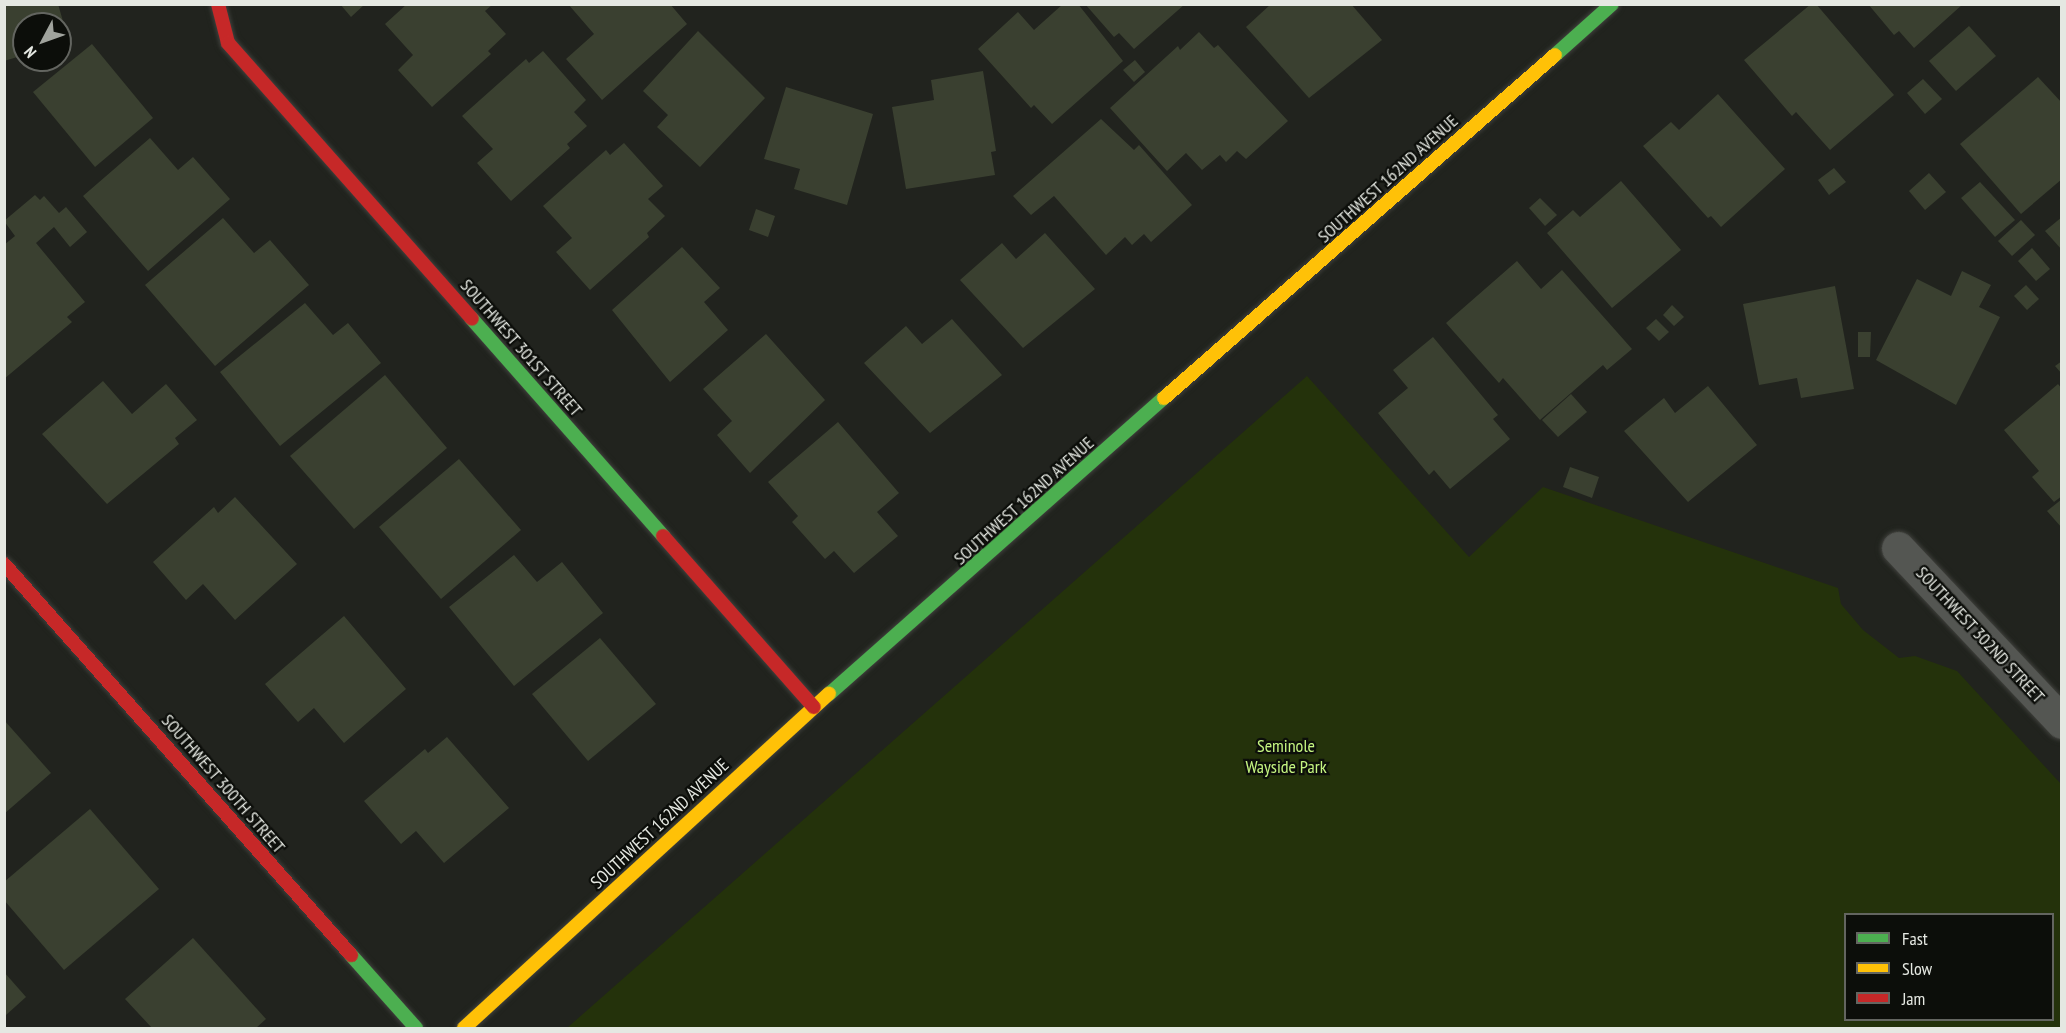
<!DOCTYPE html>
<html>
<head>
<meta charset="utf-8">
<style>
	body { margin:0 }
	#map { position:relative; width:2066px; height:1033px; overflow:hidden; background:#21231e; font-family:"PT Sans Narrow",sans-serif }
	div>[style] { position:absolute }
	.green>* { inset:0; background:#24320b }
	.building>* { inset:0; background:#3a4030 }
	.roads { filter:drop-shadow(0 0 2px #3f403c) drop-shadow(0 0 2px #3f403c) }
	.street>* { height:33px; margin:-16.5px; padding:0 16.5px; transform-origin:16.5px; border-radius:16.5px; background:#545652 }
	.fast>* { height:14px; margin:-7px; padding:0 7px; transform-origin:7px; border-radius:7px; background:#4caf50 }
	.slow>* { height:14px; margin:-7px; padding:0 7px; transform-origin:7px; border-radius:7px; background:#ffc107 }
	.jam>* { height:14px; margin:-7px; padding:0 7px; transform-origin:7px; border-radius:7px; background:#c62828 }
	span { translate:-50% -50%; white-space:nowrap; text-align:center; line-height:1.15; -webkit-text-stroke:4.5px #0c0e0a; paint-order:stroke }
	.street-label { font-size:18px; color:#e5e8e2 }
	.park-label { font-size:18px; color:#c5f581 }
	.frame { position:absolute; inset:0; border:6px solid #e5e8e2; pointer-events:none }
	.legend { position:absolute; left:1844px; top:913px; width:210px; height:108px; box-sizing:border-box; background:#0c0e0a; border:2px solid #636560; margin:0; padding:8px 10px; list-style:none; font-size:18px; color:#e5e8e2 }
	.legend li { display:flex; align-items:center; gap:12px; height:30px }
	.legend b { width:30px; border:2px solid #636560 }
	.north { position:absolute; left:12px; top:12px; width:60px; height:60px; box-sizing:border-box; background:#0c0e0a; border:2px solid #636560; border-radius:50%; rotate:229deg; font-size:16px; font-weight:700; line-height:24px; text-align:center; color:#e5e8e2 }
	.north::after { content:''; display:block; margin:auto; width:21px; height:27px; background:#a0a39d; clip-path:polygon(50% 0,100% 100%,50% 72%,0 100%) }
</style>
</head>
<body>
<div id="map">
	<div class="green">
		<i style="clip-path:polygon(evenodd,1307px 376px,1469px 557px,1543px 487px,1838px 588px,1841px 604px,1863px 630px,1899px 658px,1915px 656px,1957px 671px,2061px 784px,2061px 1028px,567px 1028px,1307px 376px,1846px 914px,2052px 914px,2052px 1020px,1846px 1020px,1846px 914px)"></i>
	</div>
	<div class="building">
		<i style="clip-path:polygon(4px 4px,58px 4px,69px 42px,60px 45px,60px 24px,24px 24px,24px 55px,4px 61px)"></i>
		<i style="clip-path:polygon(340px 4px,365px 4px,351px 17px)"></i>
		<i style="clip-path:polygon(407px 4px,493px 4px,485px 11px,506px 34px,488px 51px,491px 54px,432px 107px,398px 70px,413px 55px,385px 24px)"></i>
		<i style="clip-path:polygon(568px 4px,670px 4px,687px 24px,602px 100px,566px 59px,594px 34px)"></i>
		<i style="clip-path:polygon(1063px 4px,1078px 4px,1123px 61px,1052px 124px,1034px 105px,1031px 108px,978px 49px,1018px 12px,1034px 30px)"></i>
		<i style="clip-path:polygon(1085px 4px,1185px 4px,1134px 49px,1119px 33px,1114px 37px)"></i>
		<i style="clip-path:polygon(1271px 4px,1351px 4px,1382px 40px,1309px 98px,1246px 27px)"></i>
		<i style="clip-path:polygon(1811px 4px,1816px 4px,1894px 95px,1830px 150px,1796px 112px,1792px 116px,1744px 60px)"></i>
		<i style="clip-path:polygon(1868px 4px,1963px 4px,1914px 48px,1899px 31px,1894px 35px)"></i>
		<i style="clip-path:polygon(1969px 26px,1996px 56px,1956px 91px,1929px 61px)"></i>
		<i style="clip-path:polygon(698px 31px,765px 98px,700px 167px,657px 127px,668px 115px,643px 91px)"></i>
		<i style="clip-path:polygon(1199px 32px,1214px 48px,1218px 45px,1288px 121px,1246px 159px,1237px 151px,1226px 162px,1220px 155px,1202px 170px,1186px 153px,1167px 171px,1110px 108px,1178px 46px,1180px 50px)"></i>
		<i style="clip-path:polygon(92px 44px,153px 118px,95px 167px,33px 92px)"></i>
		<i style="clip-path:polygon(543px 51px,586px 100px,574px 112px,587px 126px,567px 144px,570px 148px,511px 201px,477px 163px,493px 149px,462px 116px,526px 59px,529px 63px)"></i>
		<i style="clip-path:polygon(1135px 60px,1145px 72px,1134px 82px,1123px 70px)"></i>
		<i style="clip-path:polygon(983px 71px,996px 151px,991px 152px,995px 175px,906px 189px,892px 107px,934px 100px,931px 80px)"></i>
		<i style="clip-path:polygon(2038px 77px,2062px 103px,2062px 179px,2021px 214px,1960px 144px)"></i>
		<i style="clip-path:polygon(1923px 79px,1942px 99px,1925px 114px,1907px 93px)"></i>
		<i style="clip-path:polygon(786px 87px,873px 114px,847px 205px,794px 189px,800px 169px,764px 159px)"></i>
		<i style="clip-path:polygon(1718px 94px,1785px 169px,1721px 227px,1711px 216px,1708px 218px,1643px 146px,1671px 122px,1679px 130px)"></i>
		<i style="clip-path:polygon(1101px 119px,1134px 150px,1139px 145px,1192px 205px,1151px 242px,1144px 234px,1132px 245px,1125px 237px,1106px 255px,1054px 196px,1031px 215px,1013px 196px)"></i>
		<i style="clip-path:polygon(150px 138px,178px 170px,193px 157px,230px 199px,148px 271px,83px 196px)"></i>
		<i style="clip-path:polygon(624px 143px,663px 186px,648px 199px,665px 216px,647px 233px,649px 237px,590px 290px,556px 252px,572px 238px,543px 206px,606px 150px,610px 155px)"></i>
		<i style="clip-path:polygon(1834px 168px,1846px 182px,1829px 195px,1818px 180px)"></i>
		<i style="clip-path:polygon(1929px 173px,1946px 192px,1925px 210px,1909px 191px)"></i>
		<i style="clip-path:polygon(1621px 181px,1681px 250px,1612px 308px,1547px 233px,1573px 210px,1580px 217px)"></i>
		<i style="clip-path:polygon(1980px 182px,2015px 220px,1995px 237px,1961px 198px)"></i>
		<i style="clip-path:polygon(35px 195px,40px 200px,44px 196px,59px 213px,66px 207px,87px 232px,70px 247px,54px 227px,36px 243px,85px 302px,67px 317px,72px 322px,4px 379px,4px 245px,15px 236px,4px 221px)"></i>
		<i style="clip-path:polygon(1540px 198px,1557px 215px,1545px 226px,1529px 208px)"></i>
		<i style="clip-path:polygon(756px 209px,775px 216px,768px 237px,749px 230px)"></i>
		<i style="clip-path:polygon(2062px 217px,2062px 250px,2045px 231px)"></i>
		<i style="clip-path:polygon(223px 218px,254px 253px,270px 240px,309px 285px,215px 366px,145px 285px)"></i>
		<i style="clip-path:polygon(2021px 220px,2035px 235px,2012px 256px,1998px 241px)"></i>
		<i style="clip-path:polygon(1045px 233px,1095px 289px,1023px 348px,960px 280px,1002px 243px,1016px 259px)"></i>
		<i style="clip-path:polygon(682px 247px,720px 288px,704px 302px,728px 330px,670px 382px,612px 310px)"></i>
		<i style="clip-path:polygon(2032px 248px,2050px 269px,2036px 281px,2018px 261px)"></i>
		<i style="clip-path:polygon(1517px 261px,1541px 289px,1562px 270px,1632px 349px,1607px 370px,1603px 365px,1540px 420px,1503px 378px,1499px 383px,1446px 323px)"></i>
		<i style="clip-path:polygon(1962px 271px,1991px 285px,1979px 307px,2000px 317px,1956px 405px,1876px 360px,1917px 279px,1951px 296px)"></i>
		<i style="clip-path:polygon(2026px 285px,2039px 299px,2027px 310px,2014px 296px)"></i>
		<i style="clip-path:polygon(1835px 286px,1854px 389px,1801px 398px,1797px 378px,1759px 385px,1743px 304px)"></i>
		<i style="clip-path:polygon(305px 303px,333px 335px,348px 323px,381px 363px,280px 446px,220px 372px)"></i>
		<i style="clip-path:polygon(1672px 305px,1684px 317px,1674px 326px,1663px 315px)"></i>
		<i style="clip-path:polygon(952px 319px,1002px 375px,930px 433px,864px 363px,906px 326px,922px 344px)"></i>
		<i style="clip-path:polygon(1656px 319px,1669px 332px,1659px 341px,1646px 328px)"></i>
		<i style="clip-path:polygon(1858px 332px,1871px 332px,1870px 357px,1858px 357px)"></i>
		<i style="clip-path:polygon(766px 334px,825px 400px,750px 473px,717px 435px,732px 421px,703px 389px)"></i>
		<i style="clip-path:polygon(1433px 337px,1498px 415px,1493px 419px,1510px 439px,1450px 489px,1434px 470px,1429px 475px,1378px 413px,1408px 388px,1393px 370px)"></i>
		<i style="clip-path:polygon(2062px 361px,2062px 374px,2055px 366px)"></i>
		<i style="clip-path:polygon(385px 375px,447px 448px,354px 529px,290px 456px)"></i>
		<i style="clip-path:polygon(103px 381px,132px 414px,166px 384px,197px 420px,175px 438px,179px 444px,107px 504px,42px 434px)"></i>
		<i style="clip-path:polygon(2058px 384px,2062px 389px,2062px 496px,2054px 502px,2032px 477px,2039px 471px,2004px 430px)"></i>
		<i style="clip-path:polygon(1708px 386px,1757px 445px,1688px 502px,1624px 431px,1664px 398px,1675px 413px)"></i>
		<i style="clip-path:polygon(1571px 394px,1587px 412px,1558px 437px,1542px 420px)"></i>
		<i style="clip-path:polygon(838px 422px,899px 493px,877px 512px,898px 536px,854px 573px,834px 551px,825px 559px,792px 522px,798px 516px,768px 482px)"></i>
		<i style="clip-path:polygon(459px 459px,521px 530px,441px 599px,379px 527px)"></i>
		<i style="clip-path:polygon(1570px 467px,1599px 477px,1592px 498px,1563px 487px)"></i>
		<i style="clip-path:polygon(235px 497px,297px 564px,235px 620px,203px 584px,186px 600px,153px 562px,214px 507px,218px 513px)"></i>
		<i style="clip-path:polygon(2062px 499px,2062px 528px,2047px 511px)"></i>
		<i style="clip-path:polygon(514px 555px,537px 582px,562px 562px,603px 613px,514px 686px,449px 607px)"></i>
		<i style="clip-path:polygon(344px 616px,406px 689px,344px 743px,314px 708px,298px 722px,265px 684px)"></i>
		<i style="clip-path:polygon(600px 638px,656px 704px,588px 761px,532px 694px)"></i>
		<i style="clip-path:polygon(4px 720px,51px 773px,4px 814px)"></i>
		<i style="clip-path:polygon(447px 737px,509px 808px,444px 863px,416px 831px,401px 844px,364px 801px,425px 749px,428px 753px)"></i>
		<i style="clip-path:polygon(90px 809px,159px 889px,64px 970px,4px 900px,4px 882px)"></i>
		<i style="clip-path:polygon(193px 938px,266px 1019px,256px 1028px,152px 1028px,125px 999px)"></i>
		<i style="clip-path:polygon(4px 972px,26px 997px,6px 1015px,4px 1013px)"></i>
	</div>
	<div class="roads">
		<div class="street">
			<i style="left:1898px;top:548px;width:239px;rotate:46.7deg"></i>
		</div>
		<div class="fast">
			<i style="left:1555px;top:55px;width:76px;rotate:-41.8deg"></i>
			<i style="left:472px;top:319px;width:289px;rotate:48.6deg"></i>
			<i style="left:829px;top:694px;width:447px;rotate:-41.5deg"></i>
			<i style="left:351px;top:955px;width:98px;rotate:48.3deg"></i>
		</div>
		<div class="slow">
			<i style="left:1164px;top:398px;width:520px;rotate:-41.26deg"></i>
			<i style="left:464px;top:1028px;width:495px;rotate:-42.5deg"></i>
		</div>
		<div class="jam">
			<i style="left:218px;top:4px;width:40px;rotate:75.6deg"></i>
			<i style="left:228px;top:43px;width:368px;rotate:48.5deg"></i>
			<i style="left:663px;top:536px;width:228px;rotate:48.6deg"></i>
			<i style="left:4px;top:564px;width:523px;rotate:48.41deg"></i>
		</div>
	</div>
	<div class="street-label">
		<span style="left:1388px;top:179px;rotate:-42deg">SOUTHWEST 162ND AVENUE</span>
		<span style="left:521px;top:348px;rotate:49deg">SOUTHWEST 301ST STREET</span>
		<span style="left:1024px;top:501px;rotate:-42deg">SOUTHWEST 162ND AVENUE</span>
		<span style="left:1980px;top:635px;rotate:47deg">SOUTHWEST 302ND STREET</span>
		<span style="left:223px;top:784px;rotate:49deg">SOUTHWEST 300TH STREET</span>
		<span style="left:660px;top:824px;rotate:-43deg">SOUTHWEST 162ND AVENUE</span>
	</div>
	<div class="park-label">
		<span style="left:1286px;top:757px">Seminole<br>Wayside Park</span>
	</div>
	<div class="frame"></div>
	<ul class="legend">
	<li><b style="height:8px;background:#4caf50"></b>Fast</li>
	<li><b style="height:8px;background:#ffc107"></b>Slow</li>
	<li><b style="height:8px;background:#c62828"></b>Jam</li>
	</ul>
	<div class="north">N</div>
</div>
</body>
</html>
